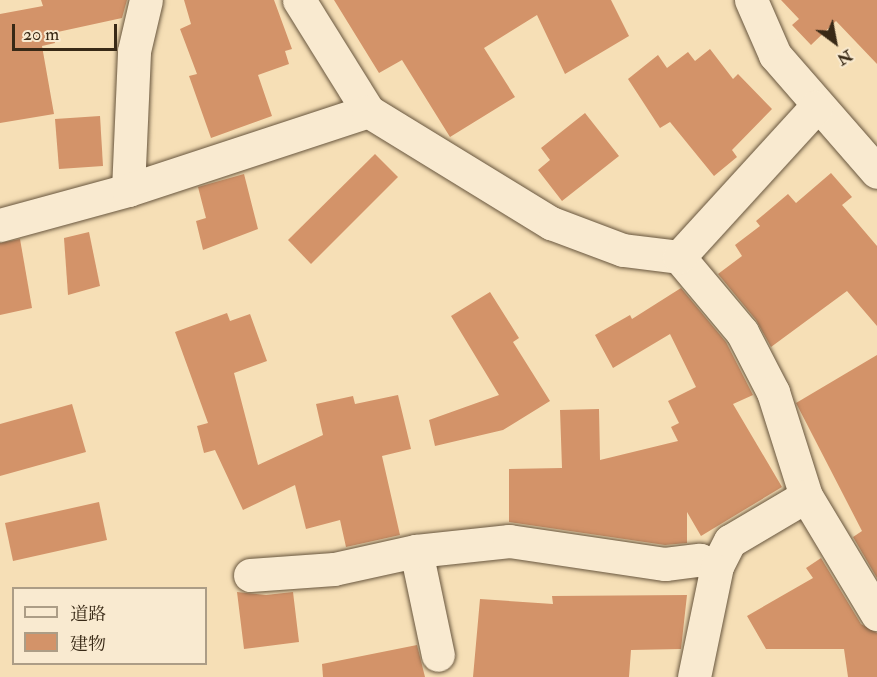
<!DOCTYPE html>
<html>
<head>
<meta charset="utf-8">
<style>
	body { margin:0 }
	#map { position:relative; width:877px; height:677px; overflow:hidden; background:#f6dfb6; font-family:"IM FELL Double Pica","Noto Serif JP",serif }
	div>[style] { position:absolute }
	.building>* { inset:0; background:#d39369 }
	.roads { filter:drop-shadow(0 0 2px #68563e) drop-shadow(0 0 2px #68563e) }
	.street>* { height:33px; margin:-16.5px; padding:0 16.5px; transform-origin:16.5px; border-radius:16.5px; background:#f9ead0 }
	.secondary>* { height:33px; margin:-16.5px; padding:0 16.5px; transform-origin:16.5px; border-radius:16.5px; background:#f9ead0 }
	span { translate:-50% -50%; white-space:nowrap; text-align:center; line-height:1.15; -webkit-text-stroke:6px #f9ead0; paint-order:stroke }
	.legend { position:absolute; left:12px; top:587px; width:195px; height:78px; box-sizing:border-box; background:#f9ead0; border:2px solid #ac9d86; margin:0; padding:8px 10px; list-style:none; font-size:18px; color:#382916 }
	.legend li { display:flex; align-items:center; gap:12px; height:30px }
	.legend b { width:30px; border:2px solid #ac9d86 }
	.north { position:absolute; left:805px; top:12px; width:60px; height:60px; -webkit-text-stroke:4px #f9ead0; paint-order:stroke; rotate:148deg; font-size:16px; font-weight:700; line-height:24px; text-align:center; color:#382916 }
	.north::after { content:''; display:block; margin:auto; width:21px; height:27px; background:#382916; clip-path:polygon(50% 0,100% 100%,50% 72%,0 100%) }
	.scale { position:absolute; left:12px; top:24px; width:105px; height:27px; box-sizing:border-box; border:3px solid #382916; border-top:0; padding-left:8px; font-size:18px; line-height:21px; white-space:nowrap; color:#382916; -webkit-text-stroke:4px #f9ead0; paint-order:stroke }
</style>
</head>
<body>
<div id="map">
	<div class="building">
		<i style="clip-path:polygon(41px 0,127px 0,122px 18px,53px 33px,55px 43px,42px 46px,54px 114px,0 123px,0 14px,43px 6px)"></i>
		<i style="clip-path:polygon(184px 0,274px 0,292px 49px,285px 51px,289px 64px,258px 75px,272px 116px,211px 138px,189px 76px,197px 74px,180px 29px,191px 24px)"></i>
		<i style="clip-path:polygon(334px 0,611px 0,629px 36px,565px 74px,537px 15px,484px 48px,515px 97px,450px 137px,402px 60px,379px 73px)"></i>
		<i style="clip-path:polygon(781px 0,877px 0,877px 64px,836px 21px,811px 45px,792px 25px,799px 19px)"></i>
		<i style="clip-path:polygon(710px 49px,733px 79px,738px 74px,772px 109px,732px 150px,737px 157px,714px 176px,670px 122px,660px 128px,628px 79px,658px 55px,667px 68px,688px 52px,695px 61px)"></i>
		<i style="clip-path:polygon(585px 113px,619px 156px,562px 201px,538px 170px,550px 160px,541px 148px)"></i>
		<i style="clip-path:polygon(100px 116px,103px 166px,59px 169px,55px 119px)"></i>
		<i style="clip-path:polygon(375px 154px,398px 177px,311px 264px,288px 240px)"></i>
		<i style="clip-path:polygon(831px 173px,852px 197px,842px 205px,877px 246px,877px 326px,847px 291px,771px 347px,756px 320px,718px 274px,742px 256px,735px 245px,760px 226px,756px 221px,788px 194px,796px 203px)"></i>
		<i style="clip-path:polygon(244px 174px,258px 229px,203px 250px,196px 221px,206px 218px,198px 187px)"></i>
		<i style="clip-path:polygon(89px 232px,100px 286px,68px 295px,64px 238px)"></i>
		<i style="clip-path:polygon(20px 239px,32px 308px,0 315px,0 243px)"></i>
		<i style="clip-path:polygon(681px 288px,726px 342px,753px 395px,733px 404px,782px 487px,701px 536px,687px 512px,687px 543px,665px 545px,509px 522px,509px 469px,562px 468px,560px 410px,599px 409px,600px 460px,678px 441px,671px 427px,679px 423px,668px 401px,696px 387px,670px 334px,613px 368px,595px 335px,630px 315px,632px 319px)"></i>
		<i style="clip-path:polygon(490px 292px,519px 338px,513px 342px,550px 401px,503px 430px,435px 446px,429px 420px,499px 395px,451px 316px)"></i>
		<i style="clip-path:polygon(227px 313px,230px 321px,250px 314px,267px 361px,234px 373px,258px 465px,323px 435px,316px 404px,353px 396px,355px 404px,398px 395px,411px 449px,382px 456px,400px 535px,346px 547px,340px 520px,306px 529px,295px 485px,243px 510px,215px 450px,204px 453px,197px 426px,208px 423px,175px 332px)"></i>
		<i style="clip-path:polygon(877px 355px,877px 578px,853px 537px,862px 531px,796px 403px)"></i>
		<i style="clip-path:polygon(72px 404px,86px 452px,0 476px,0 424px)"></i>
		<i style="clip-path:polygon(99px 502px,107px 540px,13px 561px,5px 523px)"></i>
		<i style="clip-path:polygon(821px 558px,861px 624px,877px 633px,877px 677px,848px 677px,844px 649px,766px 649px,747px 616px,813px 578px,806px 568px)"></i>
		<i style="clip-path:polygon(237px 592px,266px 595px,293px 592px,299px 642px,244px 649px)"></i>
		<i style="clip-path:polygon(687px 595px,681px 649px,631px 650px,629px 677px,473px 677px,480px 599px,553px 604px,552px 596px)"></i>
		<i style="clip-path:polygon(417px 645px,425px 677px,323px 677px,322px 664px)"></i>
	</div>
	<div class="roads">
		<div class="street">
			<i style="left:299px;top:0;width:131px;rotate:58.1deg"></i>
			<i style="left:128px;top:190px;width:139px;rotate:-87.5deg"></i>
			<i style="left:134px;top:51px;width:52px;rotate:-76.8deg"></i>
			<i style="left:679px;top:257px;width:98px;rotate:50deg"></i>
			<i style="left:742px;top:332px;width:68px;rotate:62.7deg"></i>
			<i style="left:773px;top:392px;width:109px;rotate:72.4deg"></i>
			<i style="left:806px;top:496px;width:138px;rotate:59deg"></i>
			<i style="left:416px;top:551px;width:106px;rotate:78.1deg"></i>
			<i style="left:250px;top:575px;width:84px;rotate:-4.1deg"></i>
			<i style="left:334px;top:569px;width:84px;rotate:-12.4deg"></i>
			<i style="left:416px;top:551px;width:94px;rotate:-6.1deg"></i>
			<i style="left:509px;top:541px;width:158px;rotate:8.4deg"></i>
			<i style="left:665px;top:564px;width:35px;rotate:-7deg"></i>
			<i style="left:700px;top:560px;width:18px;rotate:19deg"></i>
			<i style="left:694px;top:677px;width:113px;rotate:-78.3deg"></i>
			<i style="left:717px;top:566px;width:28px;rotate:-63deg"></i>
			<i style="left:730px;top:541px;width:88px;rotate:-30.6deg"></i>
		</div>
		<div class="secondary">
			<i style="left:751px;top:0;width:60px;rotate:66.4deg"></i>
			<i style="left:775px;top:55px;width:155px;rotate:48.9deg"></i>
			<i style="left:0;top:225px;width:133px;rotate:-15.3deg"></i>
			<i style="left:128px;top:190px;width:253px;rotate:-18.2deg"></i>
			<i style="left:368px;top:111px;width:215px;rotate:31.5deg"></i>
			<i style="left:551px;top:223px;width:77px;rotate:20.6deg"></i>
			<i style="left:623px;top:250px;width:56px;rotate:7.1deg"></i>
			<i style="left:679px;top:257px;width:203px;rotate:-47.6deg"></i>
		</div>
	</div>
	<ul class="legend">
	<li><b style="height:8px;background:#f9ead0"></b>道路</li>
	<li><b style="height:16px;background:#d39369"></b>建物</li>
	</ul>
	<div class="north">N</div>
	<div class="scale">20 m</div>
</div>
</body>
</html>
